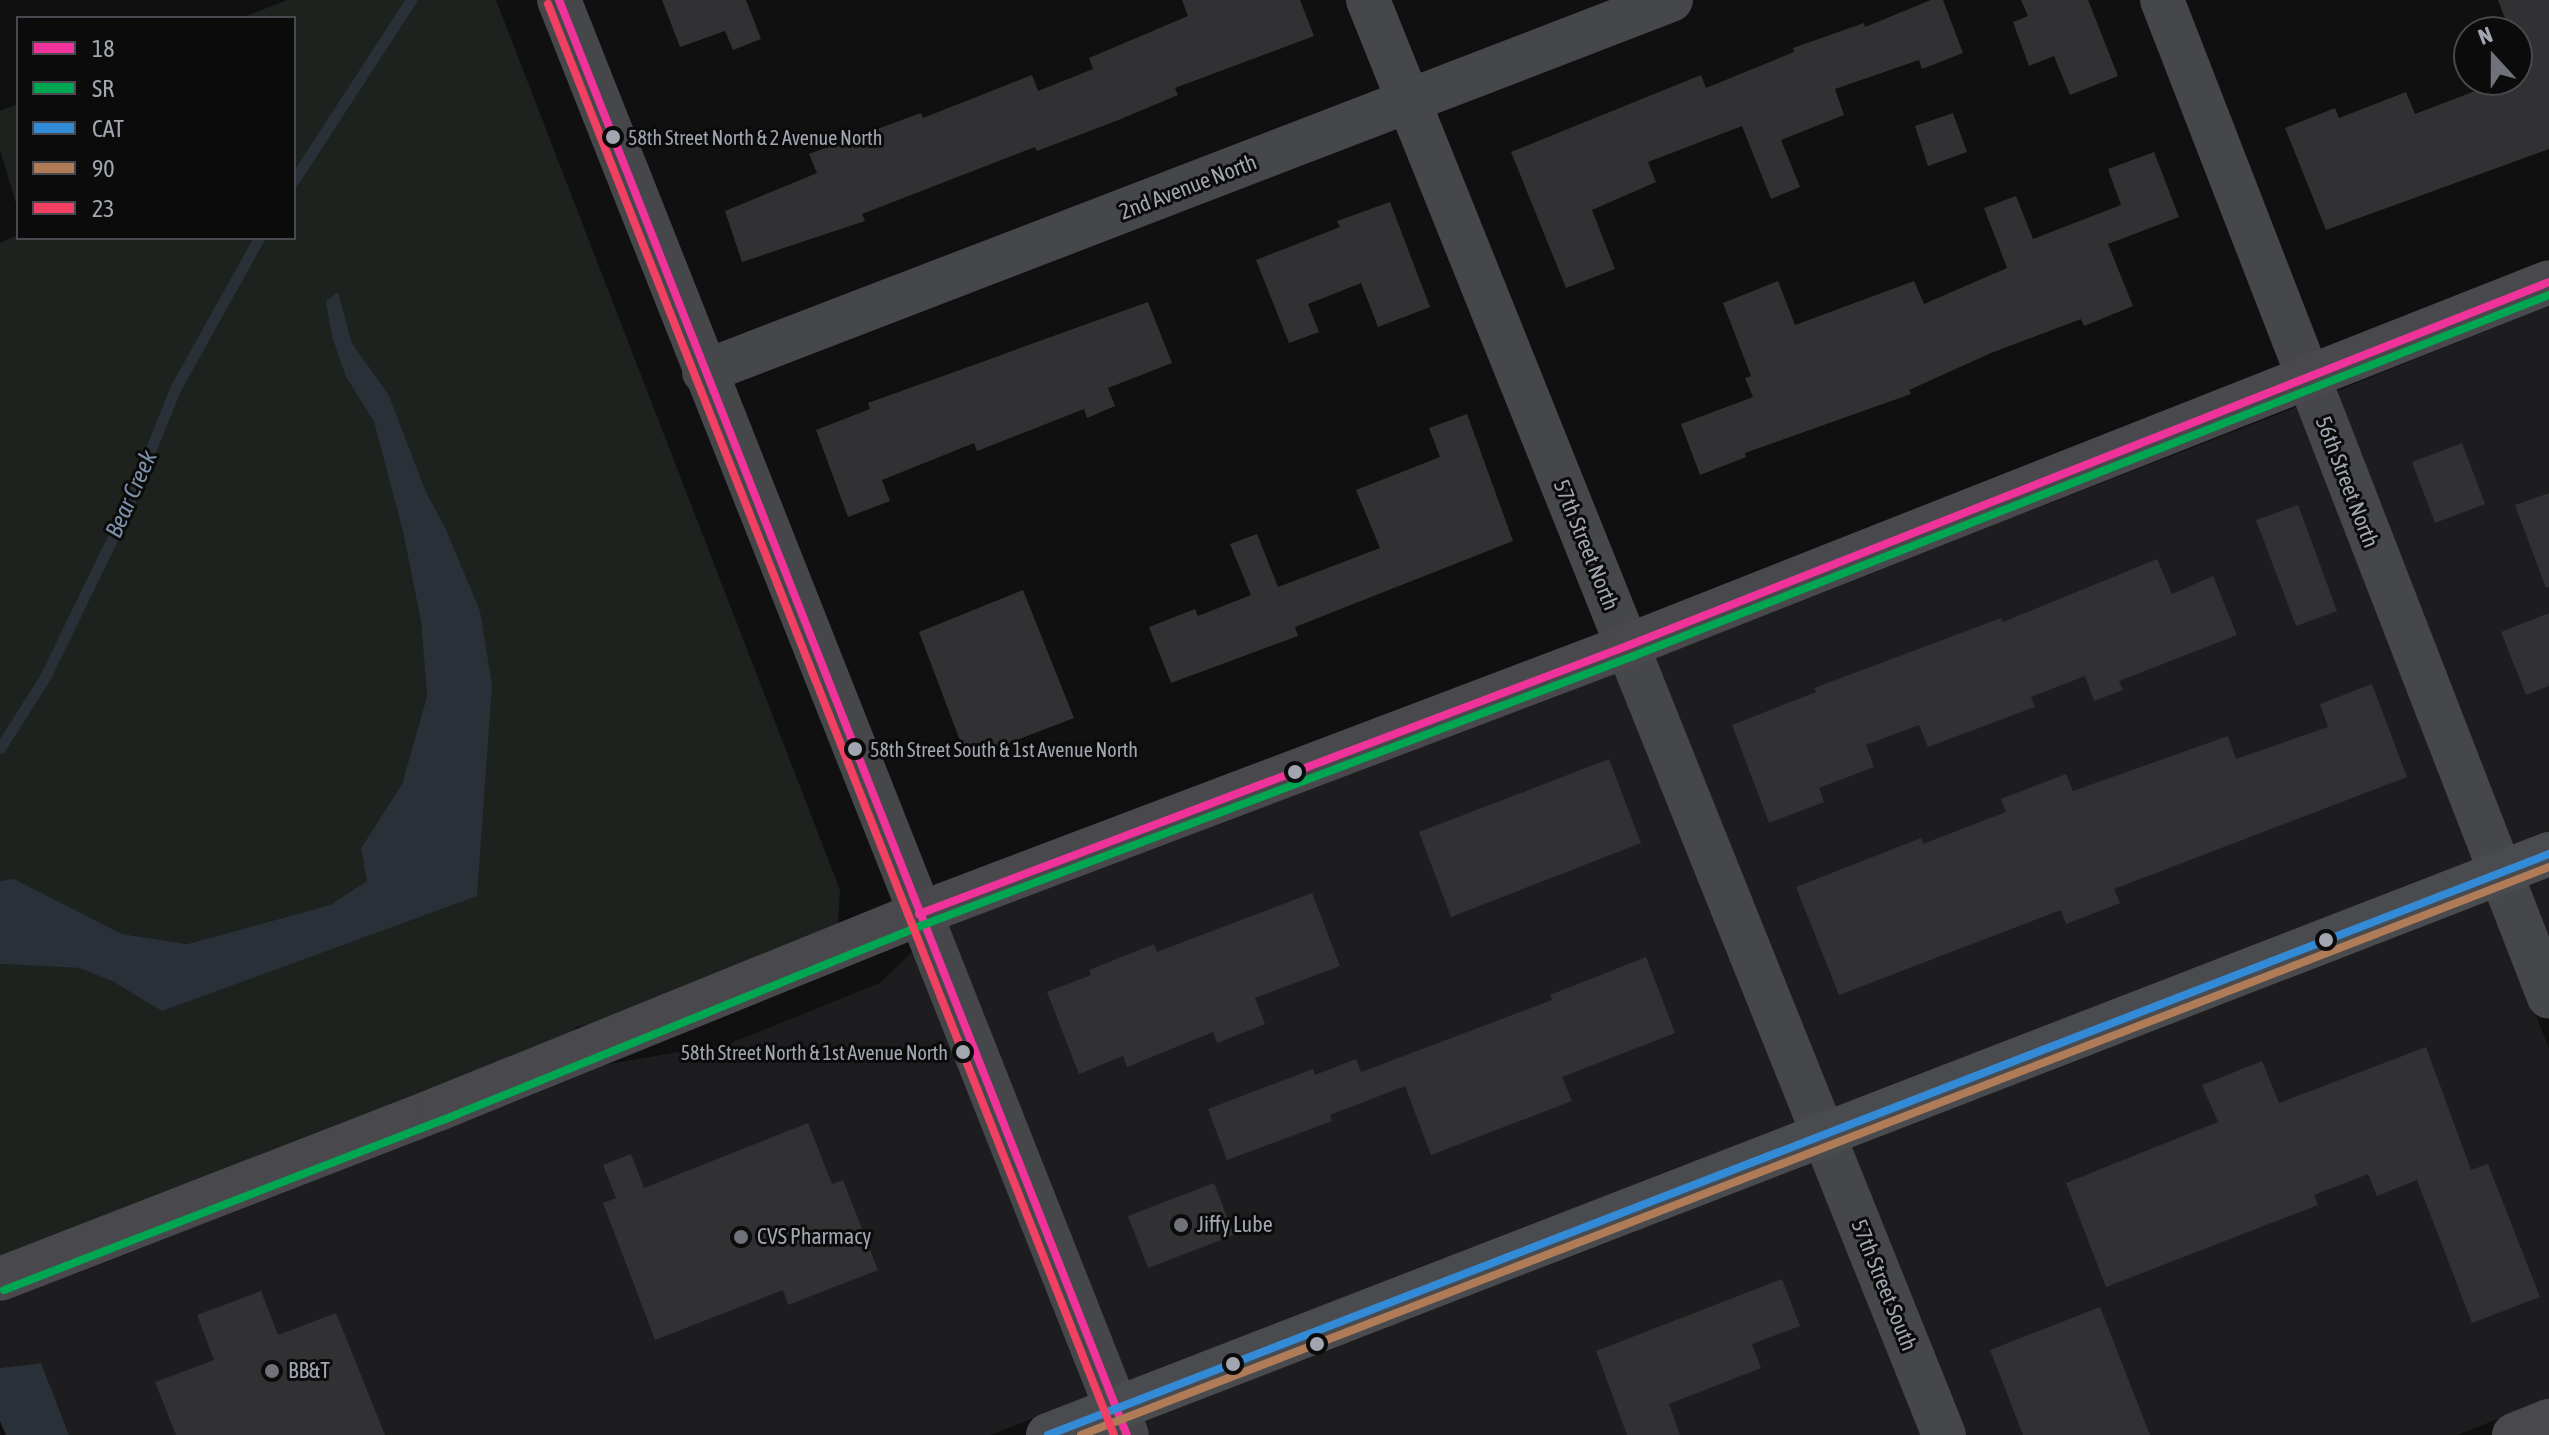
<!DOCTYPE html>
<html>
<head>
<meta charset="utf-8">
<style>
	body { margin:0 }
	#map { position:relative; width:2549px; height:1435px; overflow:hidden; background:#101011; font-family:"Asap Condensed",sans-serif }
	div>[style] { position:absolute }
	.built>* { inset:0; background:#1d1d1f }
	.green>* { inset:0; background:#1d221e }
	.water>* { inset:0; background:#2a3037 }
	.stream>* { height:11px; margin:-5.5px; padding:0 5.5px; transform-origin:5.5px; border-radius:5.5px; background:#2a3037 }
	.building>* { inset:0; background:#313133 }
	.minor>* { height:44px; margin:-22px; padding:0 22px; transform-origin:22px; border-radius:22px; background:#46474a }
	.tertiary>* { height:44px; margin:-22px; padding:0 22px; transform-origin:22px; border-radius:22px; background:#46474a }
	.secondary>* { height:44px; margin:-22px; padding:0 22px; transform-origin:22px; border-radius:22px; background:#4a4b4f }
	.primary>* { height:44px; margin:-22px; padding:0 22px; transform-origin:22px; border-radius:22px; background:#49494d }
	.bus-1>* { height:8px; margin:-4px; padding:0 4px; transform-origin:4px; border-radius:4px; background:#ef339a }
	.bus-2>* { height:8px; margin:-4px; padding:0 4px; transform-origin:4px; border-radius:4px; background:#00a651 }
	.bus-3>* { height:8px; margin:-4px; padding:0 4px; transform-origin:4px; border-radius:4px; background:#338bd7 }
	.bus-4>* { height:8px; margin:-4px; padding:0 4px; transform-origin:4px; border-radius:4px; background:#b07c57 }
	.bus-5>* { height:8px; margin:-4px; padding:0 4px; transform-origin:4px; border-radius:4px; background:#f24062 }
	.dots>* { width:22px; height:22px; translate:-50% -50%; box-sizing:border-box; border:4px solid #0b0b0c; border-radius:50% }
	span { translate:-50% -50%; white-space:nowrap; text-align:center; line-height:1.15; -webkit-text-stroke:6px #0b0b0c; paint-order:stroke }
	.bus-label { font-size:20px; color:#a2a6b1 }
	.left { translate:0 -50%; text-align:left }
	.right { translate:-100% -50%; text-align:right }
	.street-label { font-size:22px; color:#a2a6b1 }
	.poi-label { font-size:22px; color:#a2a6b1 }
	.water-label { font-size:24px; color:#7c91aa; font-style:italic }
	.legend { position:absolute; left:16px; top:16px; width:280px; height:224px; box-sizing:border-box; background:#0b0b0c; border:2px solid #47494e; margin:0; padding:10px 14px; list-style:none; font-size:24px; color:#a2a6b1 }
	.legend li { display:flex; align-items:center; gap:16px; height:40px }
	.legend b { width:40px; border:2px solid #47494e }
	.north { position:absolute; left:2453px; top:16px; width:80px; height:80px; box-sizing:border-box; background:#0b0b0c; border:2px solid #47494e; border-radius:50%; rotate:339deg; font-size:22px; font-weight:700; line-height:32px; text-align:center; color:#a2a6b1 }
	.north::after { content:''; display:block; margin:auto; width:28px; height:36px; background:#6f7279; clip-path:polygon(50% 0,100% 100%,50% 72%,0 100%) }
</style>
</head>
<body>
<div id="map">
	<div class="built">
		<i style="clip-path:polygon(2549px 305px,2549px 831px,2511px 846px,2332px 393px)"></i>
		<i style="clip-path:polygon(2297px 407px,2476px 860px,1833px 1108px,1652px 658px)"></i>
		<i style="clip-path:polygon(1617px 672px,1798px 1122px,1126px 1382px,944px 927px)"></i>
		<i style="clip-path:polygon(2549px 877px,2549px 945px,2526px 886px)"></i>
		<i style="clip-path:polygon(2491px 899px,2549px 1049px,2549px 1399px,2457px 1435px,1964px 1435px,1848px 1148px)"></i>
		<i style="clip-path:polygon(913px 951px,1091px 1396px,990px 1435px,69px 1435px,41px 1363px,0 1368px,0 1302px,603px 1065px,731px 1043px,880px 983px)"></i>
		<i style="clip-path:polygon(1813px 1161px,1924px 1435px,1147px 1435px,1142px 1421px)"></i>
	</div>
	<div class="green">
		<i style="clip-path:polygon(287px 0,496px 0,840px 890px,838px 924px,591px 1024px,575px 1027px,575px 1030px,430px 1089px,0 1257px,0 964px,79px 968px,114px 982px,477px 896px,444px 525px,426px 492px,389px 395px,352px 343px,338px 292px,346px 377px,374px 422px,403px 532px,421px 622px,427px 696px,402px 784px,361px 848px,368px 881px,330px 905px,187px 944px,122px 934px,14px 880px,0 881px,0 243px,18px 235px,18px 238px,294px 238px,294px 18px,241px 18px)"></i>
		<i style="clip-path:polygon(18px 104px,18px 210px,0 150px,0 111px)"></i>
	</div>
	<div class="water">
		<i style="clip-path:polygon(338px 292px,352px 343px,389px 395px,426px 492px,444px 525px,480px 611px,492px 685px,477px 896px,162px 1011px,114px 982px,79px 968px,0 964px,0 881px,14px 879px,122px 934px,187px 944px,330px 905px,367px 881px,361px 848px,402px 784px,427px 696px,421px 622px,403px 532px,374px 422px,346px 377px,332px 336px,326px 301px)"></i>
		<i style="clip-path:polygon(41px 1363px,69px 1435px,6px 1435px,0 1421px,0 1368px)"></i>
	</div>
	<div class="stream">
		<i style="left:294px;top:180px;width:215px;rotate:-57deg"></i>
		<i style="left:0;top:748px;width:84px;rotate:-57.6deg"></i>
		<i style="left:45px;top:677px;width:188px;rotate:-64.1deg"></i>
		<i style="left:127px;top:508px;width:131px;rotate:-68deg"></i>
		<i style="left:176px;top:387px;width:171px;rotate:-60.9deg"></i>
	</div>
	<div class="building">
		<i style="clip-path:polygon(662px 0,746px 0,761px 39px,733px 50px,725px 31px,680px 47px)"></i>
		<i style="clip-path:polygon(1182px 0,1300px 0,1314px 36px,1175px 88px,1178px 95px,1116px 121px,1037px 151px,1035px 147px,862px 214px,865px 221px,742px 262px,725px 211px,817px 173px,809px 154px,921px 113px,923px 118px,1032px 75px,1038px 91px,1093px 69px,1089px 58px,1188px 16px)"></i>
		<i style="clip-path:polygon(1931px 0,1943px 0,1963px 53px,1922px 69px,1919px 60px,1835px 89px,1844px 115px,1781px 140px,1800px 187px,1771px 199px,1742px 126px,1648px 162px,1656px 182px,1592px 210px,1615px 269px,1566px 288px,1511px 152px,1701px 75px,1706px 88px,1794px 52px,1793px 48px,1864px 23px,1865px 27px)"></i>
		<i style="clip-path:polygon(2021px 0,2088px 0,2118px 76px,2070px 95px,2054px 56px,2029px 66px,2013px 22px,2028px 16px)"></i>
		<i style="clip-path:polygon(2498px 0,2549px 0,2549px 149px,2326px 230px,2285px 128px,2335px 108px,2339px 118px,2406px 92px,2415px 114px,2504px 80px,2517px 80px,2517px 32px,2510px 32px)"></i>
		<i style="clip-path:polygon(1953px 113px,1967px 152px,1928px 166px,1915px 126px)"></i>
		<i style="clip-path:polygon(2154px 152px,2179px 217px,2108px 244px,2133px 306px,2084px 326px,2081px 319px,1991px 353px,1909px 390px,1911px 394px,1745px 453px,1746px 457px,1700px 475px,1681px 424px,1753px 397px,1745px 378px,1751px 376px,1723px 303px,1778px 281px,1795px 325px,1914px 281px,1924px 304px,2007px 268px,1984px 208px,2016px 196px,2033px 239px,2121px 205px,2108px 169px)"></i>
		<i style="clip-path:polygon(1390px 202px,1430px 307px,1378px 327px,1361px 283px,1308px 304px,1319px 332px,1289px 343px,1256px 260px,1340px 227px,1337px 221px)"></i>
		<i style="clip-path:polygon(1148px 302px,1172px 363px,1108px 388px,1115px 406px,1087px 418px,1084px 409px,977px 451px,974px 443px,882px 480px,890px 501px,848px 517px,816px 430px,870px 409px,868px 403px)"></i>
		<i style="clip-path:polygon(1467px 414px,1513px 541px,1295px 627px,1298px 636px,1171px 683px,1149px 627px,1195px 609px,1198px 616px,1251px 595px,1230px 544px,1257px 534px,1278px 587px,1380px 548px,1356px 490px,1440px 457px,1429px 428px)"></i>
		<i style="clip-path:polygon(2462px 443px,2485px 504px,2435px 523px,2412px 462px)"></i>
		<i style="clip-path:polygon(2549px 493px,2549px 587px,2546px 588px,2515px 505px)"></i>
		<i style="clip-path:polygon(2298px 505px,2337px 611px,2296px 626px,2256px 520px)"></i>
		<i style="clip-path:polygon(2157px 559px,2172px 594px,2213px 576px,2237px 635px,2119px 681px,2123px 690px,2094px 701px,2085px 676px,2031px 697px,2035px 707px,1928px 747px,1919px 725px,1866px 745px,1874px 767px,1819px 788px,1824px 802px,1769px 823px,1732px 725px,1816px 692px,1814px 688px,2001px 618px,2003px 622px)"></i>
		<i style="clip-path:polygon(1023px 590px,1074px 718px,967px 759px,919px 632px)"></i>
		<i style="clip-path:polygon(2549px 613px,2549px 686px,2526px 695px,2501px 632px)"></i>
		<i style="clip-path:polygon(2372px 684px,2407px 777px,2114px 889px,2120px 903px,2066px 924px,2061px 910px,1839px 995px,1796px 887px,1921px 838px,1923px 844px,2006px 812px,2001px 799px,2066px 774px,2073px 791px,2228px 736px,2236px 759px,2328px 727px,2320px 704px)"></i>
		<i style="clip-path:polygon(1609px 759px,1641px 843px,1451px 917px,1419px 832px)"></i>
		<i style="clip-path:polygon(1312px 893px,1340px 966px,1255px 998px,1265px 1024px,1217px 1043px,1213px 1032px,1127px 1067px,1123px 1056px,1079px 1074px,1047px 992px,1091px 975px,1089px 970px,1154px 944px,1157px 952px)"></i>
		<i style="clip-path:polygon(1646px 957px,1675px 1033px,1562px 1077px,1572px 1101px,1431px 1155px,1405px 1086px,1330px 1115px,1332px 1121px,1227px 1160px,1208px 1109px,1313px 1069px,1315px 1075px,1356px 1059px,1361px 1072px,1552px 1000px,1550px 995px)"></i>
		<i style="clip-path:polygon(2426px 1047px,2471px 1170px,2488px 1164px,2540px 1297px,2472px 1323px,2417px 1180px,2377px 1196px,2368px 1174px,2314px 1195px,2318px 1205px,2106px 1287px,2066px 1183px,2218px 1122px,2202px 1085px,2262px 1061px,2279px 1103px)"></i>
		<i style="clip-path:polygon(808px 1123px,832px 1184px,843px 1180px,878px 1270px,788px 1305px,783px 1290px,655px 1340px,603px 1203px,616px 1198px,603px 1165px,631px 1154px,644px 1188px)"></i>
		<i style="clip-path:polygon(1214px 1183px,1234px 1235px,1148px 1268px,1128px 1216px)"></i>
		<i style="clip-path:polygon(1782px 1279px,1800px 1326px,1752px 1344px,1761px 1368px,1669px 1404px,1680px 1435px,1627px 1435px,1596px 1351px)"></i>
		<i style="clip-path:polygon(261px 1291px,278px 1335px,336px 1313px,385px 1435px,176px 1435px,155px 1382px,214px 1360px,197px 1315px)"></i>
		<i style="clip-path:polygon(2100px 1307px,2150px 1435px,2023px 1435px,1990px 1350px)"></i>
	</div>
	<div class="minor">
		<i style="left:1368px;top:0;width:1546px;rotate:68.13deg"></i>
		<i style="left:2162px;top:0;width:1069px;rotate:68.79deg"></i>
		<i style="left:704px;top:372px;width:1036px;rotate:-21.04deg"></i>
	</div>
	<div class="tertiary">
		<i style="left:559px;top:0;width:1543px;rotate:68.41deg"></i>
	</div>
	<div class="secondary">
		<i style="left:1048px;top:1435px;width:1610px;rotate:-21.16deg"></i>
	</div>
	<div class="primary">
		<i style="left:0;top:1279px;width:470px;rotate:-21.2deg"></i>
		<i style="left:438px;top:1109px;width:519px;rotate:-22.07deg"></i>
		<i style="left:919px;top:914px;width:757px;rotate:-20.73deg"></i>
		<i style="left:1627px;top:646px;width:991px;rotate:-21.54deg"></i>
		<i style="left:2514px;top:1435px;width:38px;rotate:-22deg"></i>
	</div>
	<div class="bus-1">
		<i style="left:559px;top:0;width:1543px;rotate:68.41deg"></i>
		<i style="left:919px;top:914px;width:757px;rotate:-20.73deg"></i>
		<i style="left:1627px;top:646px;width:991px;rotate:-21.54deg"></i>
	</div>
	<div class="bus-2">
		<i style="left:4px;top:1290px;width:471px;rotate:-21.2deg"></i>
		<i style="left:443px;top:1120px;width:518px;rotate:-22.11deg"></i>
		<i style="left:923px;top:925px;width:757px;rotate:-20.73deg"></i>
		<i style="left:1631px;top:657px;width:987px;rotate:-21.52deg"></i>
	</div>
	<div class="bus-3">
		<i style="left:1048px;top:1435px;width:1610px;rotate:-21.16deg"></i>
	</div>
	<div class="bus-4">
		<i style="left:1081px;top:1435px;width:1574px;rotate:-21.15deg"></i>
	</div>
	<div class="bus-5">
		<i style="left:548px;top:4px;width:1539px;rotate:68.42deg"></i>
	</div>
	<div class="dots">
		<i style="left:613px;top:137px;background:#a2a6b1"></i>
		<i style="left:855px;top:749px;background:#a2a6b1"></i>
		<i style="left:1295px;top:772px;background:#a2a6b1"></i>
		<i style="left:2326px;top:940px;background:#a2a6b1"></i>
		<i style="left:963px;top:1052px;background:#a2a6b1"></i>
		<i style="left:1181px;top:1225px;background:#6f7279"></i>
		<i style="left:741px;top:1237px;background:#6f7279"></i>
		<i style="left:1317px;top:1344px;background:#a2a6b1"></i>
		<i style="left:1233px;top:1364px;background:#a2a6b1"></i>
		<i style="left:272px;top:1371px;background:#6f7279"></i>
	</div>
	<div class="bus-label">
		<span class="left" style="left:628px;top:137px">58th Street North &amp; 2 Avenue North</span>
		<span class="left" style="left:870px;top:749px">58th Street South &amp; 1st Avenue North</span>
		<span class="right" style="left:948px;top:1052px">58th Street North &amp; 1st Avenue North</span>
	</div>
	<div class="street-label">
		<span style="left:1188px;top:187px;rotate:-21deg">2nd Avenue North</span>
		<span style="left:2347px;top:482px;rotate:69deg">56th Street North</span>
		<span style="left:1586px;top:545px;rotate:68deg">57th Street North</span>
		<span style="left:1884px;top:1285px;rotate:68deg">57th Street South</span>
	</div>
	<div class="poi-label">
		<span class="left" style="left:1197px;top:1225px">Jiffy Lube</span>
		<span class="left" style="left:757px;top:1237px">CVS Pharmacy</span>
		<span class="left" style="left:288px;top:1371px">BB&amp;T</span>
	</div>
	<div class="water-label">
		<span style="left:131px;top:494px;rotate:-66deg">Bear Creek</span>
	</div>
	<ul class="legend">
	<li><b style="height:10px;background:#ef339a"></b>18</li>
	<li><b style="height:10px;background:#00a651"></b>SR</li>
	<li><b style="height:10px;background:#338bd7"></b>CAT</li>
	<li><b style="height:10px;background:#b07c57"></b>90</li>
	<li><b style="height:10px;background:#f24062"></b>23</li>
	</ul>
	<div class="north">N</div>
</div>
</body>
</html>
